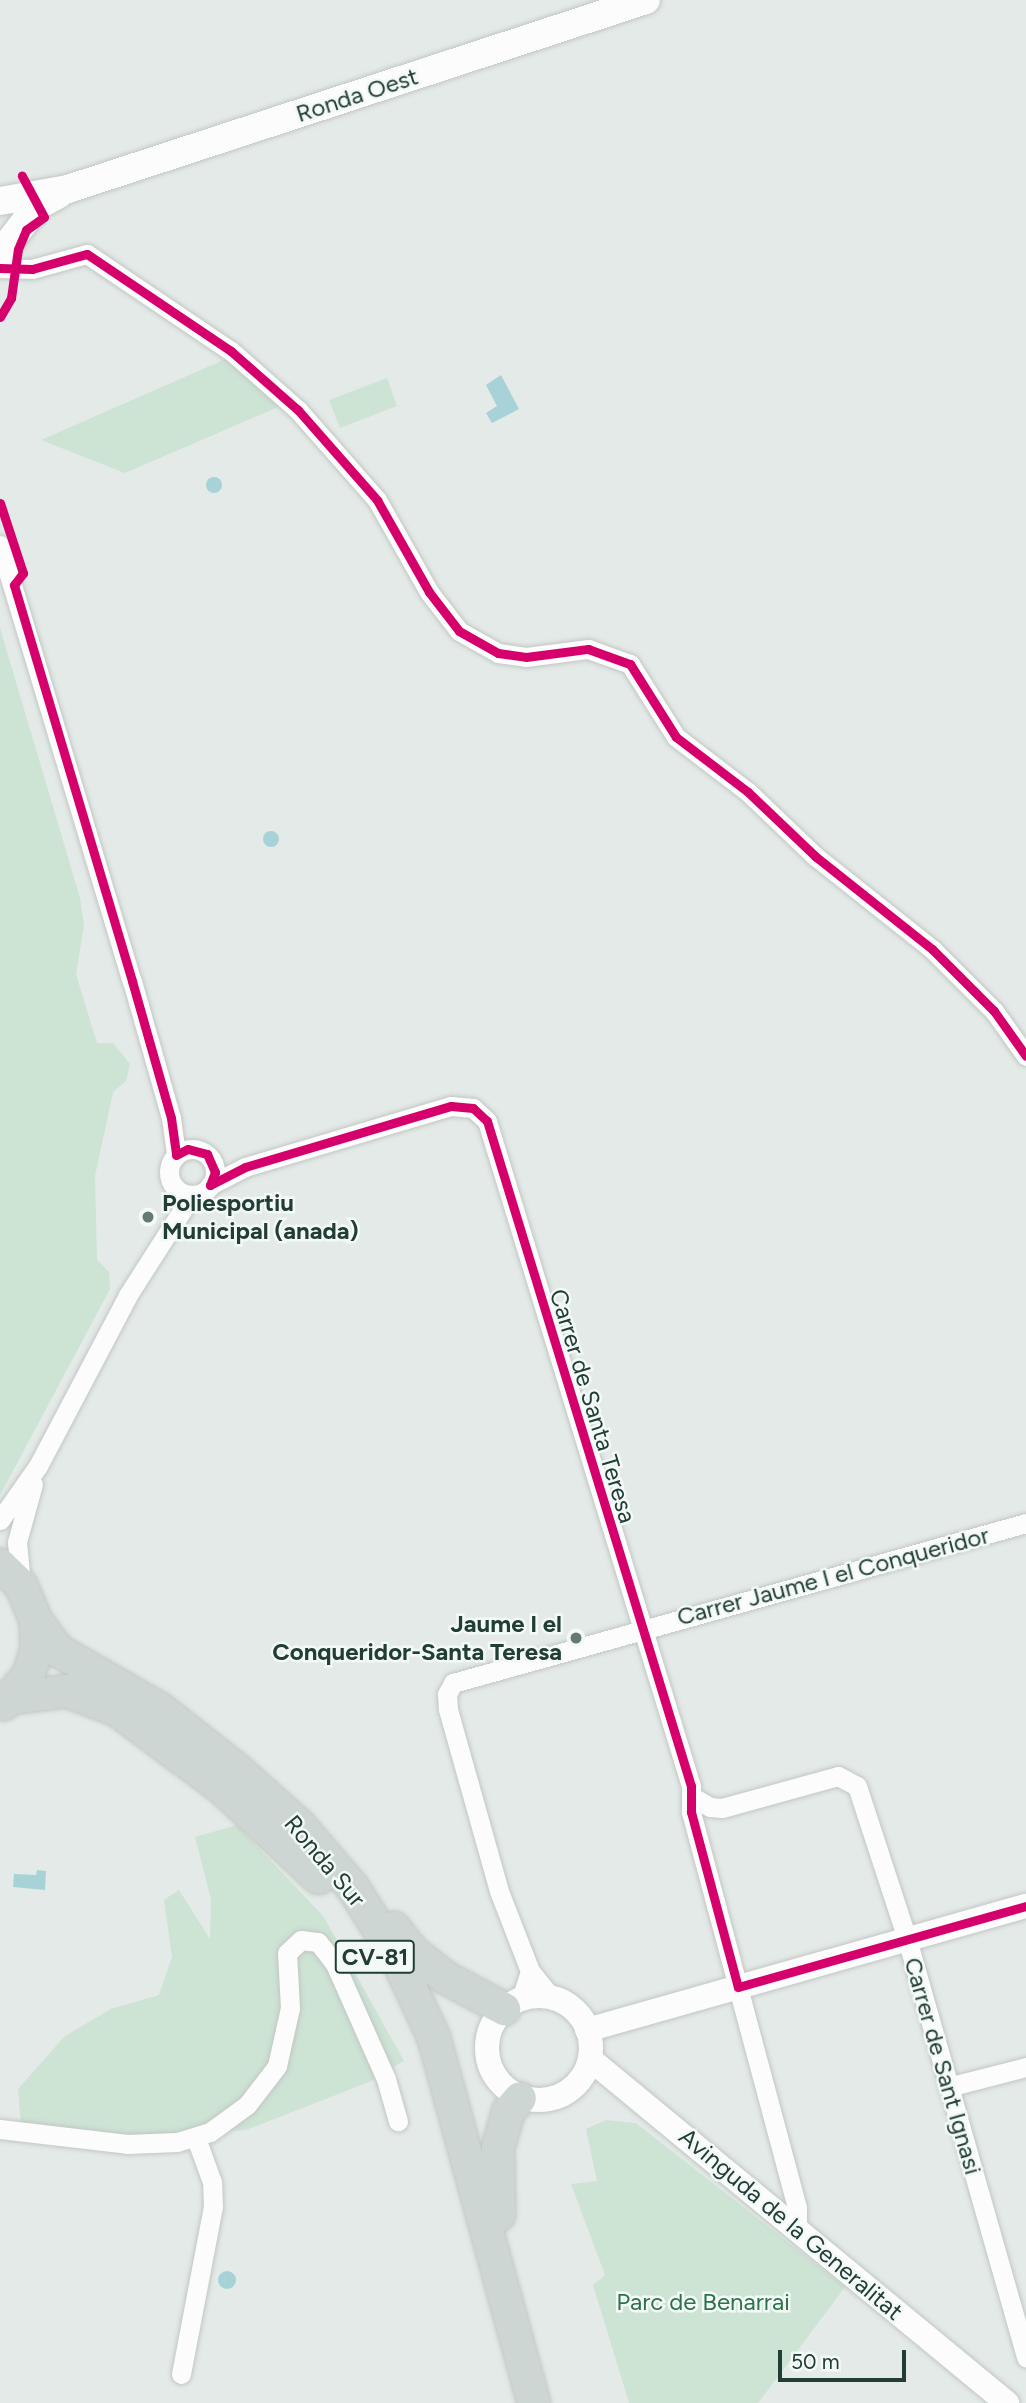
<!DOCTYPE html>
<html>
<head>
<meta charset="utf-8">
<style>
	body { margin:0 }
	#map { position:relative; width:1026px; height:2403px; overflow:hidden; background:#e4eae7; font-family:Figtree,sans-serif }
	div>[style] { position:absolute }
	.green>* { inset:0; background:#cde3d4 }
	.water>* { inset:0; background:#a6d2d8 }
	.round { border-radius:50% }
	.roads { filter:drop-shadow(0 0 2px #c1c7c4) drop-shadow(0 0 2px #c1c7c4) }
	.minor>* { height:19px; margin:-9.5px; padding:0 9.5px; transform-origin:9.5px; border-radius:9.5px; background:#fbfcfb }
	.minor>.ring { margin:-9.5px; padding:0; box-sizing:content-box; background:none; border:19px solid #fbfcfb; border-radius:50% }
	.tertiary>* { height:24px; margin:-12px; padding:0 12px; transform-origin:12px; border-radius:12px; background:#fbfcfb }
	.tertiary>.ring { margin:-12px; padding:0; box-sizing:content-box; background:none; border:24px solid #fbfcfb; border-radius:50% }
	.secondary>* { height:28px; margin:-14px; padding:0 14px; transform-origin:14px; border-radius:14px; background:#fbfcfb }
	.primary>* { height:32px; margin:-16px; padding:0 16px; transform-origin:16px; border-radius:16px; background:#ced6d3 }
	.cycleway>* { height:9px; margin:-4.5px; padding:0 4.5px; transform-origin:4.5px; border-radius:4.5px; background:#d6006c }
	.dots>* { width:19px; height:19px; translate:-50% -50%; box-sizing:border-box; border:4px solid #f3f9f6; border-radius:50% }
	span { translate:-50% -50%; white-space:nowrap; text-align:center; line-height:1.15; -webkit-text-stroke:5px #f3f9f6; paint-order:stroke }
	.shield-label span { padding:2px 5px; background:#f3f9f6; border:2px solid; border-radius:5px; -webkit-text-stroke-width:0 }
	.shield-label { font-size:23px; color:#223d36; font-weight:700 }
	.street-label { font-size:24px; color:#223d36 }
	.poi-label { font-size:24px; color:#223d36; font-weight:700 }
	.left { translate:0 -50%; text-align:left }
	.right { translate:-100% -50%; text-align:right }
	.park-label { font-size:24px; color:#2c7448 }
	.scale { position:absolute; left:778px; top:2350px; width:128px; height:32px; box-sizing:border-box; border:4px solid #223d36; border-top:0; padding-left:9px; font-size:21px; line-height:24px; white-space:nowrap; color:#223d36; -webkit-text-stroke:5px #f3f9f6; paint-order:stroke }
</style>
</head>
<body>
<div id="map">
	<div class="green">
		<i style="clip-path:polygon(228px 358px,283px 405px,125px 473px,41px 440px)"></i>
		<i style="clip-path:polygon(387px 378px,397px 406px,340px 428px,329px 400px)"></i>
		<i style="clip-path:polygon(0 628px,80px 898px,84px 925px,76px 974px,97px 1043px,113px 1043px,130px 1064px,126px 1081px,113px 1092px,95px 1176px,97px 1260px,109px 1272px,110px 1289px,0 1495px)"></i>
		<i style="clip-path:polygon(237px 1825px,324px 1917px,404px 2061px,369px 2082px,246px 2130px,144px 2136px,21px 2125px,18px 2089px,65px 2036px,111px 2009px,159px 1995px,172px 1957px,164px 1900px,179px 1890px,210px 1939px,211px 1899px,195px 1837px)"></i>
		<i style="clip-path:polygon(606px 2120px,636px 2123px,845px 2287px,758px 2403px,629px 2403px,593px 2285px,605px 2275px,571px 2184px,597px 2181px,586px 2129px)"></i>
	</div>
	<div class="water">
		<i style="clip-path:polygon(501px 375px,519px 409px,492px 423px,486px 413px,497px 406px,486px 385px)"></i>
		<i class="round" style="left:206px;top:477px;width:16px;height:16px"></i>
		<i class="round" style="left:263px;top:831px;width:16px;height:16px"></i>
		<i style="clip-path:polygon(37px 1870px,46px 1871px,45px 1890px,13px 1887px,14px 1874px,36px 1875px)"></i>
		<i class="round" style="left:218px;top:2271px;width:18px;height:18px"></i>
	</div>
	<div class="roads">
		<div class="minor">
			<i style="left:0;top:268px;width:32px;rotate:2deg"></i>
			<i style="left:32px;top:269px;width:57px;rotate:-15.3deg"></i>
			<i style="left:87px;top:254px;width:174px;rotate:34deg"></i>
			<i style="left:231px;top:351px;width:89px;rotate:41.4deg"></i>
			<i style="left:298px;top:410px;width:120px;rotate:48.7deg"></i>
			<i style="left:377px;top:500px;width:106px;rotate:60.5deg"></i>
			<i style="left:429px;top:592px;width:49px;rotate:52.4deg"></i>
			<i style="left:459px;top:631px;width:45px;rotate:29.4deg"></i>
			<i style="left:498px;top:653px;width:28px;rotate:8deg"></i>
			<i style="left:526px;top:657px;width:63px;rotate:-7.4deg"></i>
			<i style="left:588px;top:649px;width:45px;rotate:19.7deg"></i>
			<i style="left:630px;top:664px;width:86px;rotate:57.8deg"></i>
			<i style="left:676px;top:737px;width:91px;rotate:37.4deg"></i>
			<i style="left:748px;top:792px;width:93px;rotate:43.7deg"></i>
			<i style="left:815px;top:856px;width:149px;rotate:38.5deg"></i>
			<i style="left:932px;top:949px;width:88px;rotate:45deg"></i>
			<i style="left:994px;top:1011px;width:55px;rotate:54.6deg"></i>
			<i style="left:0;top:545px;width:456px;rotate:73.2deg"></i>
			<i style="left:132px;top:981px;width:142px;rotate:74.1deg"></i>
			<i style="left:171px;top:1118px;width:37px;rotate:82deg"></i>
			<i class="ring" style="left:169px;top:1149px;width:27px;height:27px"></i>
			<i style="left:210px;top:1185px;width:39px;rotate:-27deg"></i>
			<i style="left:245px;top:1167px;width:215px;rotate:-16.5deg"></i>
			<i style="left:451px;top:1106px;width:22px;rotate:5deg"></i>
			<i style="left:473px;top:1108px;width:19px;rotate:43deg"></i>
			<i style="left:487px;top:1121px;width:696px;rotate:72.95deg"></i>
			<i style="left:691px;top:1786px;width:26px;rotate:90deg"></i>
			<i style="left:691px;top:1812px;width:410px;rotate:75deg"></i>
			<i style="left:797px;top:2208px;width:21px;rotate:90deg"></i>
			<i style="left:0;top:1520px;width:66px;rotate:-54.9deg"></i>
			<i style="left:38px;top:1466px;width:193px;rotate:-62.2deg"></i>
			<i style="left:128px;top:1295px;width:119px;rotate:-57.4deg"></i>
			<i style="left:21px;top:1584px;width:42px;rotate:-95.4deg"></i>
			<i style="left:17px;top:1542px;width:60px;rotate:-74.6deg"></i>
			<i style="left:691px;top:1796px;width:22px;rotate:30deg"></i>
			<i style="left:710px;top:1807px;width:12px;rotate:5deg"></i>
			<i style="left:722px;top:1808px;width:120px;rotate:-15.4deg"></i>
			<i style="left:838px;top:1776px;width:21px;rotate:28deg"></i>
			<i style="left:857px;top:1786px;width:161px;rotate:71.9deg"></i>
			<i style="left:907px;top:1939px;width:435px;rotate:74.1deg"></i>
			<i style="left:530px;top:1971px;width:35px;rotate:51deg"></i>
			<i style="left:521px;top:1999px;width:29px;rotate:-72deg"></i>
			<i style="left:530px;top:1971px;width:86px;rotate:-111.2deg"></i>
			<i style="left:499px;top:1891px;width:189px;rotate:-105.7deg"></i>
			<i style="left:448px;top:1709px;width:15px;rotate:-94deg"></i>
			<i style="left:447px;top:1694px;width:13px;rotate:-61deg"></i>
			<i style="left:453px;top:1683px;width:595px;rotate:-15.6deg"></i>
			<i style="left:948px;top:2087px;width:81px;rotate:-14.4deg"></i>
			<i style="left:0;top:2129px;width:128px;rotate:6.7deg"></i>
			<i style="left:127px;top:2144px;width:50px;rotate:-2.3deg"></i>
			<i style="left:177px;top:2142px;width:34px;rotate:-17deg"></i>
			<i style="left:210px;top:2132px;width:46px;rotate:-36.1deg"></i>
			<i style="left:247px;top:2105px;width:49px;rotate:-52.4deg"></i>
			<i style="left:277px;top:2066px;width:59px;rotate:-77.4deg"></i>
			<i style="left:290px;top:2008px;width:55px;rotate:-93.1deg"></i>
			<i style="left:287px;top:1953px;width:19px;rotate:-43deg"></i>
			<i style="left:301px;top:1940px;width:17px;rotate:7deg"></i>
			<i style="left:318px;top:1942px;width:28px;rotate:52deg"></i>
			<i style="left:335px;top:1964px;width:126px;rotate:66.1deg"></i>
			<i style="left:386px;top:2079px;width:44px;rotate:74.1deg"></i>
			<i style="left:181px;top:2374px;width:170px;rotate:-79.2deg"></i>
			<i style="left:213px;top:2207px;width:25px;rotate:-92deg"></i>
			<i style="left:212px;top:2182px;width:47px;rotate:-110deg"></i>
		</div>
		<div class="tertiary">
			<i class="ring" style="left:487px;top:1996px;width:80px;height:80px"></i>
			<i style="left:587px;top:2030px;width:456px;rotate:-15.8deg"></i>
			<i style="left:590px;top:2059px;width:541px;rotate:39.52deg"></i>
		</div>
		<div class="secondary">
			<i style="left:0;top:201px;width:69px;rotate:-10deg"></i>
			<i style="left:68px;top:189px;width:608px;rotate:-18.11deg"></i>
			<i style="left:0;top:254px;width:61px;rotate:-52.4deg"></i>
			<i style="left:37px;top:206px;width:24px;rotate:-28deg"></i>
		</div>
		<div class="primary">
			<i style="left:0;top:1565px;width:29px;rotate:44deg"></i>
			<i style="left:21px;top:1585px;width:39px;rotate:67deg"></i>
			<i style="left:36px;top:1621px;width:28px;rotate:88deg"></i>
			<i style="left:37px;top:1649px;width:28px;rotate:108deg"></i>
			<i style="left:28px;top:1676px;width:37px;rotate:131deg"></i>
			<i style="left:36px;top:1621px;width:38px;rotate:53deg"></i>
			<i style="left:59px;top:1651px;width:116px;rotate:29.9deg"></i>
			<i style="left:160px;top:1709px;width:95px;rotate:38.2deg"></i>
			<i style="left:235px;top:1768px;width:86px;rotate:41.7deg"></i>
			<i style="left:299px;top:1825px;width:83px;rotate:49.4deg"></i>
			<i style="left:353px;top:1888px;width:80px;rotate:57.7deg"></i>
			<i style="left:396px;top:1956px;width:90px;rotate:65.1deg"></i>
			<i style="left:434px;top:2038px;width:378px;rotate:74.7deg"></i>
			<i style="left:12px;top:1698px;width:55px;rotate:-7.3deg"></i>
			<i style="left:67px;top:1691px;width:53px;rotate:20.8deg"></i>
			<i style="left:117px;top:1710px;width:131px;rotate:36.6deg"></i>
			<i style="left:222px;top:1788px;width:132px;rotate:42.9deg"></i>
			<i style="left:394px;top:1928px;width:31px;rotate:52deg"></i>
			<i style="left:413px;top:1952px;width:42px;rotate:38.2deg"></i>
			<i style="left:446px;top:1978px;width:66px;rotate:28.1deg"></i>
			<i style="left:499px;top:2215px;width:67px;rotate:-90.9deg"></i>
			<i style="left:498px;top:2148px;width:37px;rotate:-74deg"></i>
			<i style="left:508px;top:2112px;width:18px;rotate:-49deg"></i>
		</div>
	</div>
	<div class="cycleway">
		<i style="left:0;top:268px;width:32px;rotate:2deg"></i>
		<i style="left:32px;top:269px;width:57px;rotate:-15.3deg"></i>
		<i style="left:87px;top:254px;width:174px;rotate:34deg"></i>
		<i style="left:231px;top:351px;width:89px;rotate:41.4deg"></i>
		<i style="left:298px;top:410px;width:120px;rotate:48.7deg"></i>
		<i style="left:377px;top:500px;width:106px;rotate:60.5deg"></i>
		<i style="left:429px;top:592px;width:49px;rotate:52.4deg"></i>
		<i style="left:459px;top:631px;width:45px;rotate:29.4deg"></i>
		<i style="left:498px;top:653px;width:28px;rotate:8deg"></i>
		<i style="left:526px;top:657px;width:63px;rotate:-7.4deg"></i>
		<i style="left:588px;top:649px;width:45px;rotate:19.7deg"></i>
		<i style="left:630px;top:664px;width:86px;rotate:57.8deg"></i>
		<i style="left:676px;top:737px;width:91px;rotate:37.4deg"></i>
		<i style="left:748px;top:792px;width:93px;rotate:43.7deg"></i>
		<i style="left:815px;top:856px;width:149px;rotate:38.5deg"></i>
		<i style="left:932px;top:949px;width:88px;rotate:45deg"></i>
		<i style="left:994px;top:1011px;width:55px;rotate:54.6deg"></i>
		<i style="left:0;top:317px;width:22px;rotate:-60deg"></i>
		<i style="left:11px;top:298px;width:49px;rotate:-81.9deg"></i>
		<i style="left:18px;top:249px;width:21px;rotate:-67deg"></i>
		<i style="left:26px;top:230px;width:22px;rotate:-36deg"></i>
		<i style="left:44px;top:217px;width:47px;rotate:-118.2deg"></i>
		<i style="left:0;top:503px;width:74px;rotate:71.8deg"></i>
		<i style="left:23px;top:573px;width:15px;rotate:127deg"></i>
		<i style="left:14px;top:585px;width:413px;rotate:73.4deg"></i>
		<i style="left:132px;top:981px;width:142px;rotate:74.1deg"></i>
		<i style="left:171px;top:1118px;width:37px;rotate:82deg"></i>
		<i style="left:176px;top:1155px;width:13px;rotate:-27deg"></i>
		<i style="left:188px;top:1149px;width:20px;rotate:15deg"></i>
		<i style="left:207px;top:1154px;width:20px;rotate:66deg"></i>
		<i style="left:215px;top:1172px;width:14px;rotate:111deg"></i>
		<i style="left:210px;top:1185px;width:39px;rotate:-27deg"></i>
		<i style="left:245px;top:1167px;width:215px;rotate:-16.5deg"></i>
		<i style="left:451px;top:1106px;width:22px;rotate:5deg"></i>
		<i style="left:473px;top:1108px;width:19px;rotate:43deg"></i>
		<i style="left:487px;top:1121px;width:696px;rotate:72.95deg"></i>
		<i style="left:691px;top:1786px;width:26px;rotate:90deg"></i>
		<i style="left:691px;top:1812px;width:181px;rotate:75deg"></i>
		<i style="left:738px;top:1987px;width:299px;rotate:-15.7deg"></i>
	</div>
	<div class="dots">
		<i style="left:148px;top:1217px;background:#667a74"></i>
		<i style="left:576px;top:1638px;background:#667a74"></i>
	</div>
	<div class="shield-label">
		<span style="left:375px;top:1957px">CV-81</span>
	</div>
	<div class="street-label">
		<span style="left:357px;top:95px;rotate:-18deg">Ronda Oest</span>
		<span style="left:593px;top:1406px;rotate:73deg">Carrer de Santa Teresa</span>
		<span style="left:833px;top:1576px;rotate:-15deg">Carrer Jaume I el Conqueridor</span>
		<span style="left:325px;top:1861px;rotate:50deg">Ronda Sur</span>
		<span style="left:943px;top:2066px;rotate:74deg">Carrer de Sant Ignasi</span>
		<span style="left:791px;top:2224px;rotate:40deg">Avinguda de la Generalitat</span>
	</div>
	<div class="poi-label">
		<span class="left" style="left:162px;top:1217px">Poliesportiu<br>Municipal (anada)</span>
		<span class="right" style="left:562px;top:1638px">Jaume I el<br>Conqueridor-Santa Teresa</span>
	</div>
	<div class="park-label">
		<span style="left:703px;top:2302px">Parc de Benarrai</span>
	</div>
	<div class="scale">50 m</div>
</div>
</body>
</html>
